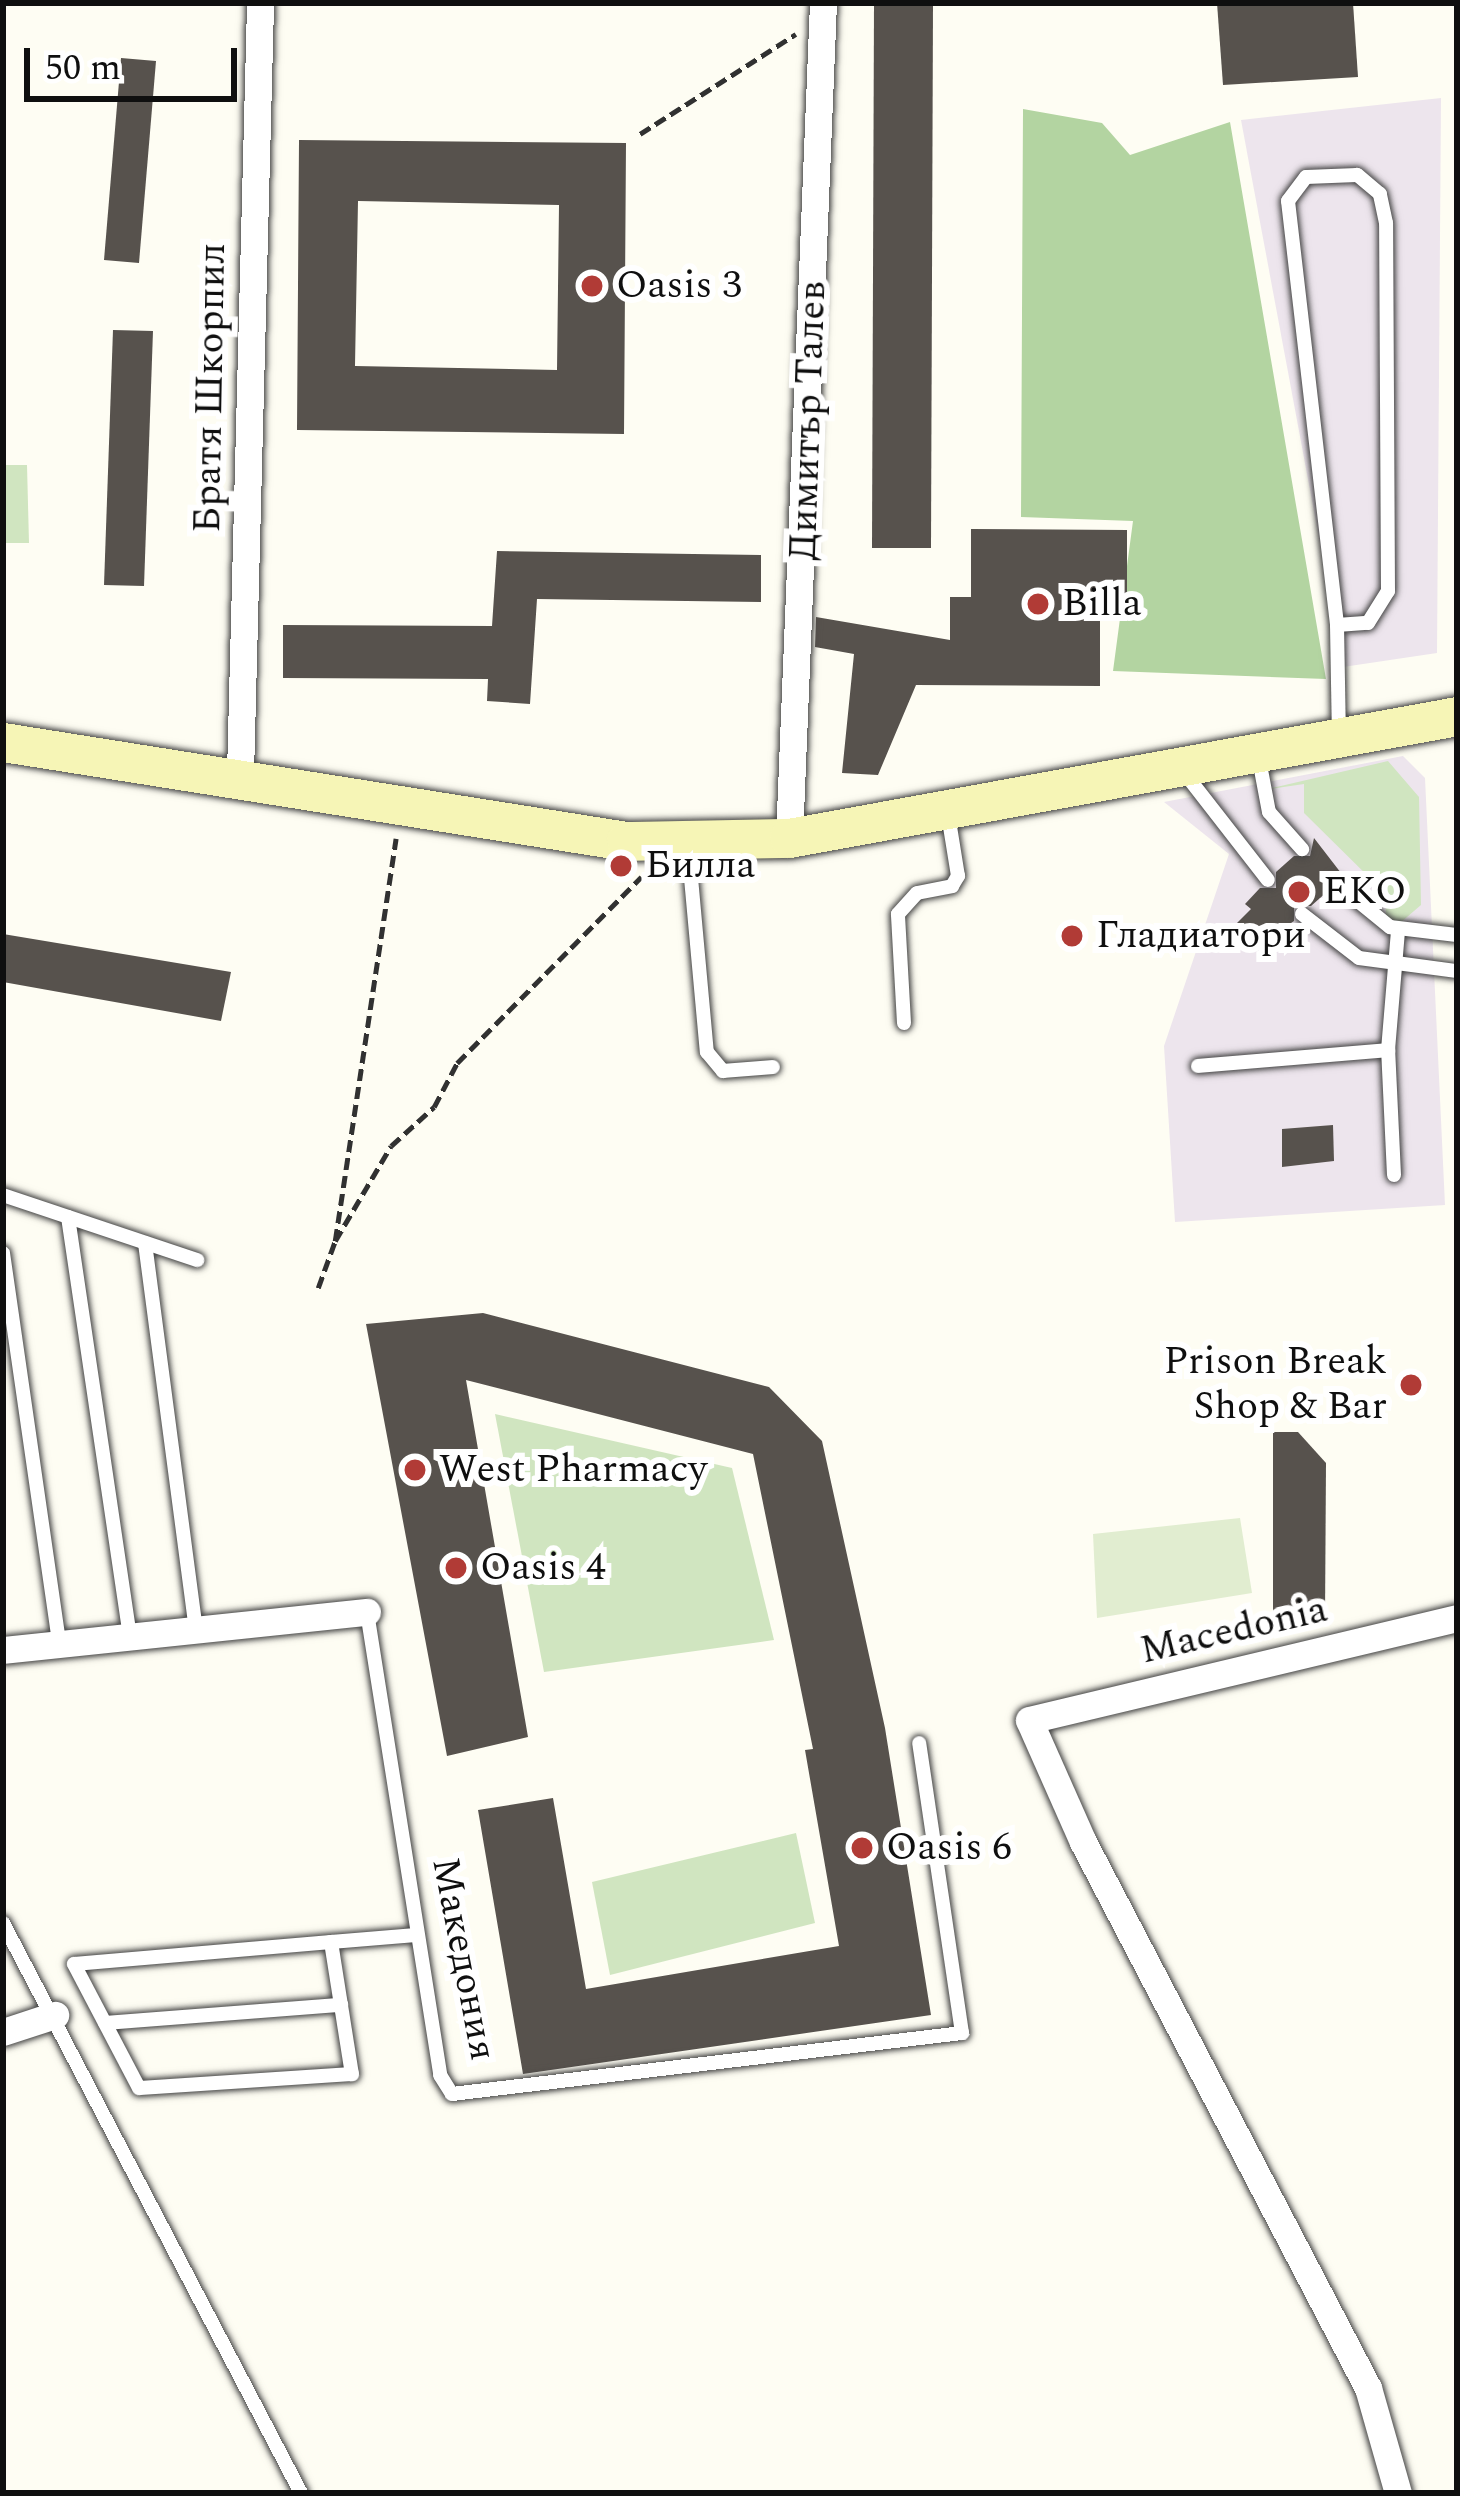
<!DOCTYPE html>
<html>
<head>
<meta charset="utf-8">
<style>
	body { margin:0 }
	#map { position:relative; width:1460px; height:2496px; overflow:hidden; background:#fefdf3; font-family:Spectral,serif }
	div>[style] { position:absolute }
	.industrial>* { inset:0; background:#ede5ed }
	.green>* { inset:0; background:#d0e5c0 }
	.forest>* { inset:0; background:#b3d4a1 }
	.pitch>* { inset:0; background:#e1edd0 }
	.building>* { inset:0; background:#57524d }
	.path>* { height:4.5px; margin-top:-2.25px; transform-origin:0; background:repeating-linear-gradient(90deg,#313131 0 12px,transparent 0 18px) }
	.roads { filter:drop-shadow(0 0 3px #424242) drop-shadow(0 0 3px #424242) }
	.lane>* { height:14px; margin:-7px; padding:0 7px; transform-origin:7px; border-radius:7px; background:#fff }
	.street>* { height:27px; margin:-13.5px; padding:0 13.5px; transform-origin:13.5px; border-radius:13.5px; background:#fff }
	.secondary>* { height:39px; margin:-19.5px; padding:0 19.5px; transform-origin:19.5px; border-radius:19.5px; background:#f6f5b6 }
	.dots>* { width:33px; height:33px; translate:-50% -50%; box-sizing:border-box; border:6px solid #fff; border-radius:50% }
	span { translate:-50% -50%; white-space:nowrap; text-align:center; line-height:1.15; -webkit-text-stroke:12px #fff; paint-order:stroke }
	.poi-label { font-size:39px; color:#0f0f0f }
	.left { translate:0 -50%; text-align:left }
	.right { translate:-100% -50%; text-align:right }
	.street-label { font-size:39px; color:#0f0f0f }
	.frame { position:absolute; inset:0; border:6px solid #0f0f0f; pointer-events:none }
	.scale { position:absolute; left:24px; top:48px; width:213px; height:54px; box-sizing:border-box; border:6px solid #0f0f0f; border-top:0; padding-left:15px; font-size:36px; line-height:42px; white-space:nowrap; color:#0f0f0f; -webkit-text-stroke:9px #fff; paint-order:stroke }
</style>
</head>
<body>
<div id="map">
	<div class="industrial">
		<i style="clip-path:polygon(1441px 98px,1437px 653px,1343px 667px,1241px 120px)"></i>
		<i style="clip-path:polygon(1403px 756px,1425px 778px,1445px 1205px,1175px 1222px,1164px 1046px,1229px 854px,1164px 802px)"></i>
	</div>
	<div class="green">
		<i style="clip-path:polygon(3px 465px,27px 465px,29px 543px,3px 543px)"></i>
		<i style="clip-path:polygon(1388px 761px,1419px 797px,1421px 905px,1400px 923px,1386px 917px,1385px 893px,1304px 813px,1304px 784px,1264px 790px)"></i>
		<i style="clip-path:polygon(495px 1414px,732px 1468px,774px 1640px,544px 1672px)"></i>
		<i style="clip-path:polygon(796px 1833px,815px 1923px,610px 1975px,592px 1882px)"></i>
	</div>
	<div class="forest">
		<i style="clip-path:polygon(1023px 109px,1102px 123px,1130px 155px,1230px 122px,1326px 679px,1113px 671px,1133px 521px,1021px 517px)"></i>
	</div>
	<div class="pitch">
		<i style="clip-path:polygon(1240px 1518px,1252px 1593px,1097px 1618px,1093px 1534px)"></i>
	</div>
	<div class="building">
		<i style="clip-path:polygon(874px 3px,933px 3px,931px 548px,872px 548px)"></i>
		<i style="clip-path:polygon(1217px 3px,1353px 3px,1358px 77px,1223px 85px)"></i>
		<i style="clip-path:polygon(121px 58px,156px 61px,139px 263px,104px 260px)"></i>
		<i style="clip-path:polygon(evenodd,299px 140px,626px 143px,624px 434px,297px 430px,299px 140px,358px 201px,559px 205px,557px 370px,355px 366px,358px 201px)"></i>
		<i style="clip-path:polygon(113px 330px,153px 331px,144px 586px,104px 585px)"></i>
		<i style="clip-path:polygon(971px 529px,1127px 530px,1127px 611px,1100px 611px,1100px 686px,916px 685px,878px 775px,842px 773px,854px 654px,815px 647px,816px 617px,950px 640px,950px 597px,971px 597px)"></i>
		<i style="clip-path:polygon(497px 551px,761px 555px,761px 602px,537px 599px,530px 704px,487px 701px,488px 679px,283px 678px,283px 625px,492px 626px)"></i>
		<i style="clip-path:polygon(1314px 838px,1341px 873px,1328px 875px,1328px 891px,1311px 906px,1294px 906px,1294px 921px,1255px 948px,1234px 926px,1251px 909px,1245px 904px,1260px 888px,1276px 888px,1276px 872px,1294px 856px,1310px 856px)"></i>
		<i style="clip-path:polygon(3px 934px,231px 972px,221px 1021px,3px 982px)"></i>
		<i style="clip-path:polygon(1333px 1125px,1334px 1161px,1282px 1167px,1282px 1129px)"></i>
		<i style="clip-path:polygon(483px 1313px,769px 1387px,822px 1441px,885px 1728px,931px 2015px,523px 2074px,478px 1810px,553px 1798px,586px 1989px,839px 1946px,805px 1750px,813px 1749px,753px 1454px,466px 1380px,528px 1737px,447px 1756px,366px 1324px)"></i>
		<i style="clip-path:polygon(1273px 1432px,1298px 1432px,1326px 1463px,1325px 1618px,1273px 1618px)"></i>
	</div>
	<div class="path">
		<i style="left:640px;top:134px;width:185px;rotate:-32.7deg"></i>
		<i style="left:335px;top:1241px;width:110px;rotate:-59.5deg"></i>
		<i style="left:391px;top:1146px;width:58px;rotate:-42.2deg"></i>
		<i style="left:434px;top:1107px;width:50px;rotate:-62.4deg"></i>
		<i style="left:457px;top:1063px;width:262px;rotate:-45.3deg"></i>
		<i style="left:318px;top:1288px;width:50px;rotate:-70.1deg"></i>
		<i style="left:335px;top:1241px;width:407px;rotate:-81.4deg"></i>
	</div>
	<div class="roads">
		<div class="lane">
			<i style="left:1337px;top:625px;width:31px;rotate:-4deg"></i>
			<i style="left:1368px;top:623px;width:38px;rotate:-58deg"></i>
			<i style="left:1388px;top:591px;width:368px;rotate:-90.3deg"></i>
			<i style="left:1386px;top:223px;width:30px;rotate:-102deg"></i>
			<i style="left:1380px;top:194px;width:30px;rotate:-140deg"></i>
			<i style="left:1357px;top:175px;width:51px;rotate:177.8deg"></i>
			<i style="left:1306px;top:177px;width:30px;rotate:127deg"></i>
			<i style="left:1288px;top:201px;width:427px;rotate:83.4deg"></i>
			<i style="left:1337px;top:625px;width:111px;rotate:89deg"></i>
			<i style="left:1258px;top:754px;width:59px;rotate:79.3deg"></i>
			<i style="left:1269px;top:812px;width:50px;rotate:48.3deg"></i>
			<i style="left:1183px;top:771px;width:138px;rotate:52.1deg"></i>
			<i style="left:688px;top:845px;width:208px;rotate:84.8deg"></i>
			<i style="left:707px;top:1052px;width:25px;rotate:50deg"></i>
			<i style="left:723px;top:1071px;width:50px;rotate:-4.6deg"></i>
			<i style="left:1336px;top:883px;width:70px;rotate:39.2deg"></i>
			<i style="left:1390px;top:927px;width:67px;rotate:6.8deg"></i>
			<i style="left:1302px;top:914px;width:72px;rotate:37.7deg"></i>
			<i style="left:1359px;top:958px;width:99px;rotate:7.6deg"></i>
			<i style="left:904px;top:1023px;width:109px;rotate:-93.2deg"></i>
			<i style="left:898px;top:914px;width:28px;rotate:-48deg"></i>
			<i style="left:917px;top:893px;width:36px;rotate:-11deg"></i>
			<i style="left:952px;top:886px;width:12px;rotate:-59deg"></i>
			<i style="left:958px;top:876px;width:63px;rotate:-99.2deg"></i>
			<i style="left:1198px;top:1066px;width:191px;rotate:-4.8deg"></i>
			<i style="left:1394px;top:1175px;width:125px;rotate:-92.7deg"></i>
			<i style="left:1388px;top:1050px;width:120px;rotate:-85.2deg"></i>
			<i style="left:3px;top:1195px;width:205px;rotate:18.5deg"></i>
			<i style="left:68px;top:1217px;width:424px;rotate:81.6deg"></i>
			<i style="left:145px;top:1243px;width:389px;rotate:82.5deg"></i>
			<i style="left:3px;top:1253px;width:395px;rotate:81.8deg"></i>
			<i style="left:367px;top:1612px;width:469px;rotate:81deg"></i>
			<i style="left:440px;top:2075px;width:22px;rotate:58deg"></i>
			<i style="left:452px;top:2094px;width:514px;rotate:-6.82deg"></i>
			<i style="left:962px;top:2033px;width:293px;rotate:-98.4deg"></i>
			<i style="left:3px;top:1923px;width:643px;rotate:62.4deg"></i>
			<i style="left:331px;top:1942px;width:134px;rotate:81deg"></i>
			<i style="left:352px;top:2074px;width:213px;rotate:176.2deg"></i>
			<i style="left:139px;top:2088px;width:140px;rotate:-117.7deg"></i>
			<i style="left:74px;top:1964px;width:258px;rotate:-4.9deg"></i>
			<i style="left:331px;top:1942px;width:85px;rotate:-4.7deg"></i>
			<i style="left:105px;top:2023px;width:237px;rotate:-4.4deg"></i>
		</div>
		<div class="street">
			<i style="left:240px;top:774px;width:771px;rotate:-88.51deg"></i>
			<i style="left:789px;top:838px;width:836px;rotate:-87.67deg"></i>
			<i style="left:3px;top:1650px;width:366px;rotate:-6deg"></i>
			<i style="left:3px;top:2032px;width:55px;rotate:-18.1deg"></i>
			<i style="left:1398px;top:2493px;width:109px;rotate:-105.9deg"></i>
			<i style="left:1368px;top:2388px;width:616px;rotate:-117.56deg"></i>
			<i style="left:1083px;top:1842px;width:133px;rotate:-113.9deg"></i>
			<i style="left:1029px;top:1720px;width:440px;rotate:-13.4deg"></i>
		</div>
		<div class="secondary">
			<i style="left:3px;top:742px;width:631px;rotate:9.03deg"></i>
			<i style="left:626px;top:841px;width:163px;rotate:-1.1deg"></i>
			<i style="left:789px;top:838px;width:679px;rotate:-10.35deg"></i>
		</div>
	</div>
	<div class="dots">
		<i style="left:592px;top:286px;background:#b13b36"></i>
		<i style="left:1038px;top:604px;background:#b13b36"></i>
		<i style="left:621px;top:866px;background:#b13b36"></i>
		<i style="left:1299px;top:892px;background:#b13b36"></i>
		<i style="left:1072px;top:936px;background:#b13b36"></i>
		<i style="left:1411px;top:1385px;background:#b13b36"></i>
		<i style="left:415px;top:1470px;background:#b13b36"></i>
		<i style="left:456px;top:1568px;background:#b13b36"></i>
		<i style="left:862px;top:1848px;background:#b13b36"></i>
	</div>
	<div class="poi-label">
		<span class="left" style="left:616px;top:286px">Oasis 3</span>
		<span class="left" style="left:1062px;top:604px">Billa</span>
		<span class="left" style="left:645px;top:866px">Билла</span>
		<span class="left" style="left:1323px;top:892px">EKO</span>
		<span class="left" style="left:1096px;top:936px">Гладиатори</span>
		<span class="right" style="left:1387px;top:1385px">Prison Break<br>Shop &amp; Bar</span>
		<span class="left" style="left:439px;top:1470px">West Pharmacy</span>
		<span class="left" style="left:480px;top:1568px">Oasis 4</span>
		<span class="left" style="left:886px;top:1848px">Oasis 6</span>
	</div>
	<div class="street-label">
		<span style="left:211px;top:388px;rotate:-89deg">Братя Шкорпил</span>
		<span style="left:809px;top:421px;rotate:-88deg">Димитър Талев</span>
		<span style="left:1234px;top:1631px;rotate:-13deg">Macedonia</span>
		<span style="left:463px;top:1959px;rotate:79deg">Македония</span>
	</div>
	<div class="frame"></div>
	<div class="scale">50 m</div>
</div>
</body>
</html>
